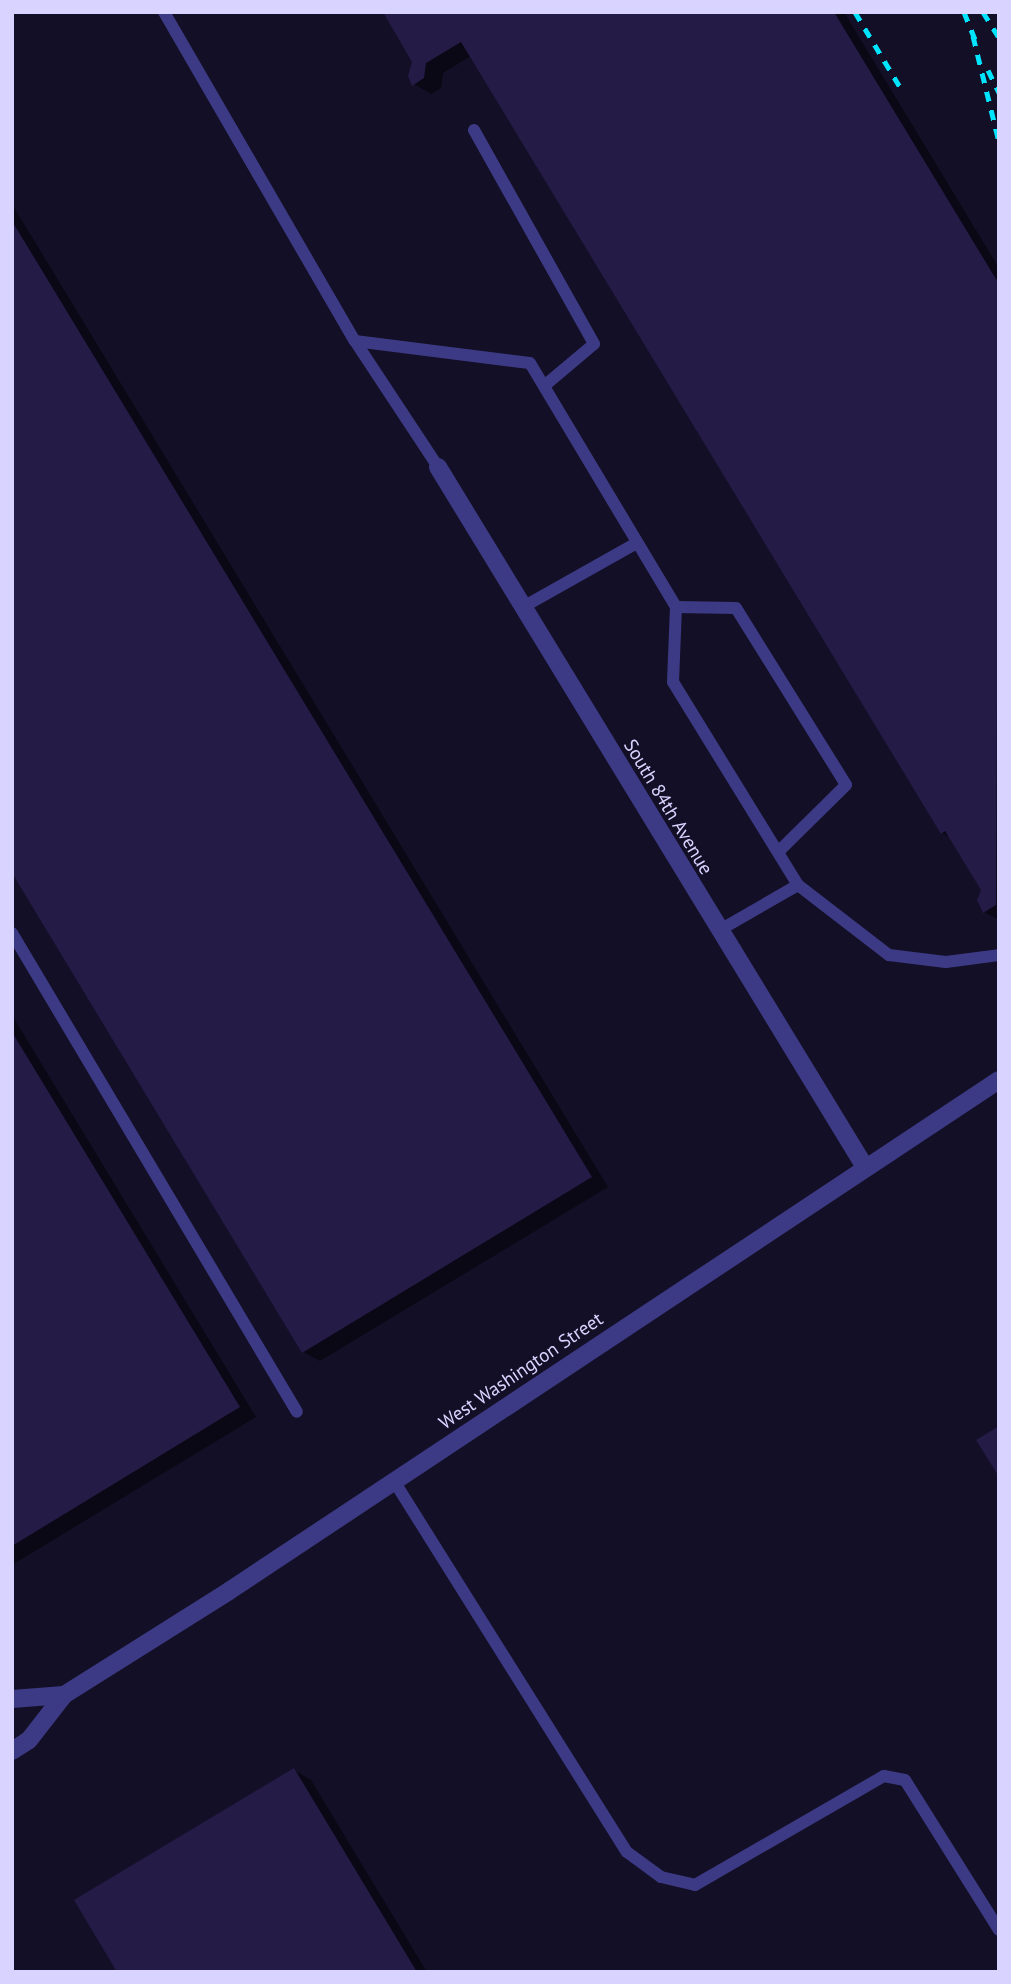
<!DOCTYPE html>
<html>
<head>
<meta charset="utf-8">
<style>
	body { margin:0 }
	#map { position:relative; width:1011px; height:1984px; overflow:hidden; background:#130f26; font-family:"PT Sans",sans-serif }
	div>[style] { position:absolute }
	.shadow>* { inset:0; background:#0007 }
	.building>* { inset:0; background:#241b47 }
	.lane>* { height:12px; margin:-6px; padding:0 6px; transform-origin:6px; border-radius:6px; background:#3d3a85 }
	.street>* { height:18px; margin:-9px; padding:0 9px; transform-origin:9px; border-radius:9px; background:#3d3a85 }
	.rail>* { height:5px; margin-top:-2.5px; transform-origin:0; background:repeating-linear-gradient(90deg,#00e5ff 0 10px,transparent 0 19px) }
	span { translate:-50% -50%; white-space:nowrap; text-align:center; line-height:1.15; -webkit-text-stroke:5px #130f26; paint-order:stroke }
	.street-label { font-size:19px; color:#d9d4ff }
	.frame { position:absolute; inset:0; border:14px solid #d9d4ff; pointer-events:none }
</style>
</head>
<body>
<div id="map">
	<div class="shadow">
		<i style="clip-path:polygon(385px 12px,844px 12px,999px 268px,999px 920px,984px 912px,983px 890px,952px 838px,942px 833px,471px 56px,443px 73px,441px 88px,431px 94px,414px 84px,414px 62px)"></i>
		<i style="clip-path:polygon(12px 204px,608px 1187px,320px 1361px,303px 1352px,12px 870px)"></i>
		<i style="clip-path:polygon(12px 1015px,256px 1417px,12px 1565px)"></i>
		<i style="clip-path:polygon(294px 1770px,311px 1780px,427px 1972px,119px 1972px)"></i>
	</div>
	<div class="building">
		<i style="clip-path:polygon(383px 12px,834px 12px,999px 284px,996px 905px,983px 913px,977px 900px,981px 890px,945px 831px,941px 834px,461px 42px,426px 63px,424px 78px,412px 86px,408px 76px,412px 62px)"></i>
		<i style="clip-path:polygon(12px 221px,592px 1177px,302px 1353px,12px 873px)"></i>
		<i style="clip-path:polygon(12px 1032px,240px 1407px,12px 1546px)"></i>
		<i style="clip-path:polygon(999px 1426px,999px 1477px,976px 1440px)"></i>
		<i style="clip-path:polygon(294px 1768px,417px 1972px,117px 1972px,74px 1900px)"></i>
	</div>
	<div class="lane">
		<i style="left:164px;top:12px;width:380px;rotate:59.9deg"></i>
		<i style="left:355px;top:341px;width:151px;rotate:56.6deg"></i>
		<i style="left:474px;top:130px;width:245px;rotate:60.7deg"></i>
		<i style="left:594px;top:344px;width:65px;rotate:140deg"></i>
		<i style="left:355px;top:341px;width:176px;rotate:7.2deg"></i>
		<i style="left:530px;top:363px;width:284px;rotate:59.1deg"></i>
		<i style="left:676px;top:607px;width:75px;rotate:92.3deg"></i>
		<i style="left:673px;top:682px;width:238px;rotate:58.4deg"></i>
		<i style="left:798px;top:885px;width:92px;rotate:150.1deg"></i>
		<i style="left:523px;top:607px;width:129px;rotate:-29.4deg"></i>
		<i style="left:676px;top:607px;width:60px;rotate:1deg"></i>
		<i style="left:736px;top:608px;width:208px;rotate:58.1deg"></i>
		<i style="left:846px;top:785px;width:95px;rotate:135.4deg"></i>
		<i style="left:798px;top:885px;width:115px;rotate:37.6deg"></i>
		<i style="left:889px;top:955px;width:57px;rotate:7deg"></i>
		<i style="left:946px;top:962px;width:53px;rotate:-7.5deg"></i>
		<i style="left:12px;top:933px;width:557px;rotate:59.25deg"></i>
		<i style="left:394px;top:1481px;width:438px;rotate:57.9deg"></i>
		<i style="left:627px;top:1852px;width:42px;rotate:36.3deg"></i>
		<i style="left:661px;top:1877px;width:35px;rotate:13deg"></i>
		<i style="left:695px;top:1885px;width:218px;rotate:-30deg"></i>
		<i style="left:884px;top:1776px;width:21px;rotate:11deg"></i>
		<i style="left:905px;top:1780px;width:177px;rotate:57.9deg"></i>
	</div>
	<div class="street">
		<i style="left:438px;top:467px;width:820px;rotate:58.62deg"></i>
		<i style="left:12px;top:1699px;width:52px;rotate:-4.4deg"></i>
		<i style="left:12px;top:1751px;width:20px;rotate:-33deg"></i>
		<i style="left:29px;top:1740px;width:57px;rotate:-52.1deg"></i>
		<i style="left:64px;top:1695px;width:195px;rotate:-32.2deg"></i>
		<i style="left:229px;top:1591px;width:924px;rotate:-33.57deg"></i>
	</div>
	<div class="rail">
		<i style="left:855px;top:12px;width:93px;rotate:59deg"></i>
		<i style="left:964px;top:12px;width:35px;rotate:68deg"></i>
		<i style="left:983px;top:12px;width:31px;rotate:58deg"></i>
		<i style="left:973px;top:36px;width:109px;rotate:76.2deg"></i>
		<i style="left:988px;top:70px;width:25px;rotate:64deg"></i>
	</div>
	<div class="street-label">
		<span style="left:668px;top:807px;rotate:59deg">South 84th Avenue</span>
		<span style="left:521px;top:1371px;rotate:-34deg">West Washington Street</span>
	</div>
	<div class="frame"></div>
</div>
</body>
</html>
